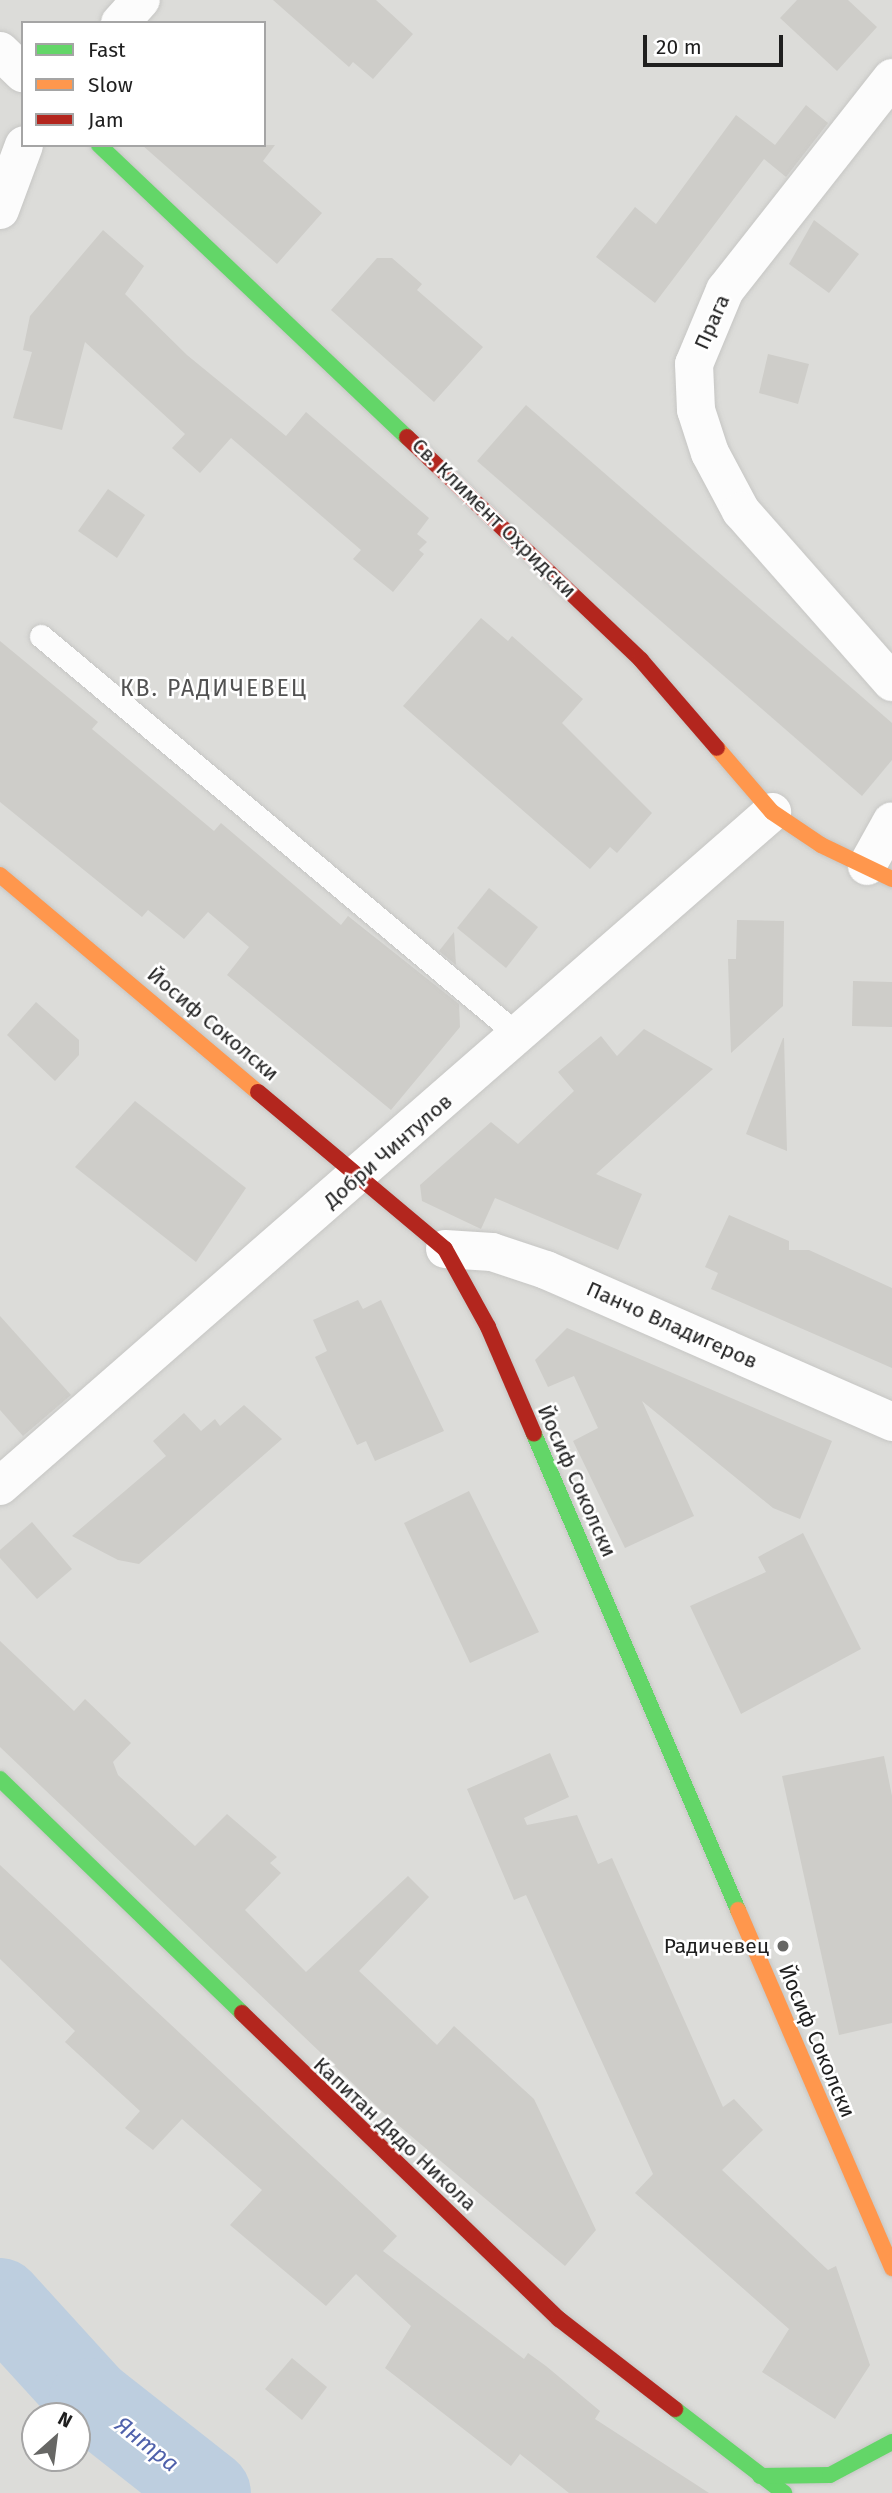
<!DOCTYPE html>
<html>
<head>
<meta charset="utf-8">
<style>
	body { margin:0 }
	#map { position:relative; width:892px; height:2493px; overflow:hidden; background:#edede8; font-family:"Fira Sans",sans-serif }
	div>[style] { position:absolute }
	.residential>* { inset:0; background:#dcdcd9 }
	.river>* { height:84px; margin:-42px; padding:0 42px; transform-origin:42px; border-radius:42px; background:#bdcedf }
	.building>* { inset:0; background:#cecdc9 }
	.roads { filter:drop-shadow(0 0 2px #c6c6c4) drop-shadow(0 0 2px #c6c6c4) }
	.lane>* { height:23px; margin:-11.5px; padding:0 11.5px; transform-origin:11.5px; border-radius:11.5px; background:#fcfcfc }
	.street>* { height:38px; margin:-19px; padding:0 19px; transform-origin:19px; border-radius:19px; background:#fcfcfc }
	.fast>* { height:16px; margin:-8px; padding:0 8px; transform-origin:8px; border-radius:8px; background:#63d668 }
	.slow>* { height:16px; margin:-8px; padding:0 8px; transform-origin:8px; border-radius:8px; background:#ff974d }
	.jam>* { height:16px; margin:-8px; padding:0 8px; transform-origin:8px; border-radius:8px; background:#b3261e }
	.dots>* { width:19px; height:19px; translate:-50% -50%; box-sizing:border-box; border:4px solid #fff; border-radius:50% }
	span { translate:-50% -50%; white-space:nowrap; text-align:center; line-height:1.15; -webkit-text-stroke:5px #fff; paint-order:stroke }
	.street-label { font-size:21px; color:#1f1f1f }
	.poi-label { font-size:21px; color:#1f1f1f }
	.right { translate:-100% -50%; text-align:right }
	.neighbourhood-label { font-size:23px; color:#525252; letter-spacing:2px }
	.water-label { font-size:23px; color:#4f61ab; font-style:italic }
	.legend { position:absolute; left:21px; top:21px; width:245px; height:126px; box-sizing:border-box; background:#fff; border:2px solid #a5a5a5; margin:0; padding:9px 12px; list-style:none; font-size:21px; color:#1f1f1f }
	.legend li { display:flex; align-items:center; gap:14px; height:35px }
	.legend b { width:35px; border:2px solid #a5a5a5 }
	.north { position:absolute; left:21px; top:2402px; width:70px; height:70px; box-sizing:border-box; background:#fff; border:2px solid #a5a5a5; border-radius:50%; rotate:28deg; font-size:19px; font-weight:700; line-height:28px; text-align:center; color:#1f1f1f }
	.north::after { content:''; display:block; margin:auto; width:24px; height:32px; background:#676765; clip-path:polygon(50% 0,100% 100%,50% 72%,0 100%) }
	.scale { position:absolute; left:643px; top:35px; width:140px; height:32px; box-sizing:border-box; border:4px solid #1f1f1f; border-top:0; padding-left:9px; font-size:21px; line-height:24px; white-space:nowrap; color:#1f1f1f; -webkit-text-stroke:5px #fff; paint-order:stroke }
</style>
</head>
<body>
<div id="map">
	<div class="residential">
		<i style="clip-path:polygon(evenodd,0 0,892px 0,892px 2493px,0 2493px,0 0,23px 23px,264px 23px,264px 145px,23px 145px,23px 23px,0 0,35px 2416px,77px 2416px,77px 2458px,35px 2458px,35px 2416px)"></i>
	</div>
	<div class="river">
		<i style="left:0;top:2300px;width:135px;rotate:47.7deg"></i>
		<i style="left:91px;top:2400px;width:150px;rotate:38.2deg"></i>
	</div>
	<div class="building">
		<i style="clip-path:polygon(273px 0,376px 0,413px 34px,373px 79px,353px 62px,349px 67px)"></i>
		<i style="clip-path:polygon(797px 0,848px 0,877px 27px,837px 71px,780px 18px)"></i>
		<i style="clip-path:polygon(806px 105px,828px 123px,786px 177px,764px 159px,655px 303px,596px 257px,635px 207px,656px 224px,736px 115px,775px 145px)"></i>
		<i style="clip-path:polygon(142px 145px,275px 145px,263px 161px,322px 213px,277px 264px)"></i>
		<i style="clip-path:polygon(814px 220px,859px 254px,829px 293px,789px 264px)"></i>
		<i style="clip-path:polygon(103px 230px,144px 266px,125px 294px,187px 355px,286px 436px,306px 412px,429px 518px,417px 534px,427px 542px,419px 550px,424px 554px,393px 592px,353px 559px,361px 550px,231px 438px,200px 473px,172px 448px,185px 434px,85px 342px,62px 430px,13px 418px,32px 352px,23px 350px,30px 316px)"></i>
		<i style="clip-path:polygon(377px 258px,392px 258px,422px 284px,417px 290px,483px 347px,434px 402px,331px 310px)"></i>
		<i style="clip-path:polygon(768px 354px,809px 364px,798px 404px,759px 393px)"></i>
		<i style="clip-path:polygon(526px 405px,892px 723px,892px 760px,862px 796px,477px 461px)"></i>
		<i style="clip-path:polygon(108px 489px,145px 515px,117px 558px,78px 531px)"></i>
		<i style="clip-path:polygon(481px 618px,508px 641px,512px 636px,583px 699px,562px 723px,652px 813px,617px 853px,610px 847px,590px 869px,403px 706px)"></i>
		<i style="clip-path:polygon(0 641px,98px 722px,92px 729px,214px 831px,221px 823px,341px 925px,348px 916px,459px 1004px,460px 1027px,391px 1110px,227px 975px,249px 947px,208px 912px,184px 939px,148px 910px,142px 917px,0 802px)"></i>
		<i style="clip-path:polygon(489px 888px,538px 927px,506px 968px,457px 928px)"></i>
		<i style="clip-path:polygon(737px 920px,784px 921px,783px 1006px,731px 1053px,728px 959px,736px 959px)"></i>
		<i style="clip-path:polygon(454px 932px,456px 965px,439px 951px)"></i>
		<i style="clip-path:polygon(853px 981px,892px 982px,892px 1027px,852px 1026px)"></i>
		<i style="clip-path:polygon(36px 1002px,79px 1040px,79px 1055px,55px 1081px,7px 1035px)"></i>
		<i style="clip-path:polygon(644px 1029px,713px 1069px,596px 1174px,642px 1194px,618px 1250px,495px 1198px,481px 1229px,422px 1201px,420px 1185px,491px 1122px,518px 1144px,574px 1091px,558px 1072px,601px 1036px,617px 1056px)"></i>
		<i style="clip-path:polygon(783px 1038px,784px 1038px,787px 1151px,746px 1134px)"></i>
		<i style="clip-path:polygon(135px 1101px,246px 1188px,196px 1262px,75px 1167px)"></i>
		<i style="clip-path:polygon(729px 1215px,789px 1241px,789px 1250px,809px 1250px,892px 1288px,892px 1368px,711px 1289px,718px 1273px,705px 1267px)"></i>
		<i style="clip-path:polygon(358px 1300px,363px 1309px,381px 1300px,444px 1431px,375px 1461px,366px 1441px,357px 1445px,315px 1357px,327px 1351px,313px 1320px)"></i>
		<i style="clip-path:polygon(0 1316px,71px 1395px,23px 1436px,0 1410px)"></i>
		<i style="clip-path:polygon(567px 1328px,832px 1441px,800px 1519px,773px 1508px,642px 1401px,694px 1516px,625px 1548px,573px 1441px,598px 1428px,574px 1376px,548px 1387px,535px 1360px)"></i>
		<i style="clip-path:polygon(244px 1405px,282px 1439px,139px 1564px,118px 1560px,72px 1536px,166px 1456px,153px 1441px,184px 1413px,201px 1431px,215px 1419px,220px 1426px)"></i>
		<i style="clip-path:polygon(469px 1491px,539px 1632px,470px 1663px,404px 1523px)"></i>
		<i style="clip-path:polygon(32px 1522px,72px 1569px,37px 1599px,0 1558px,0 1550px)"></i>
		<i style="clip-path:polygon(803px 1533px,861px 1649px,741px 1714px,690px 1606px,766px 1572px,758px 1557px)"></i>
		<i style="clip-path:polygon(0 1641px,74px 1711px,85px 1699px,131px 1743px,113px 1762px,118px 1775px,195px 1846px,227px 1814px,277px 1857px,270px 1863px,281px 1873px,245px 1910px,306px 1972px,408px 1876px,429px 1897px,359px 1971px,437px 2045px,454px 2026px,534px 2099px,596px 2230px,565px 2266px,385px 2114px,0 1747px)"></i>
		<i style="clip-path:polygon(550px 1753px,569px 1797px,524px 1818px,527px 1825px,577px 1815px,598px 1864px,612px 1858px,723px 2107px,734px 2099px,763px 2130px,722px 2170px,828px 2270px,836px 2266px,870px 2365px,835px 2419px,762px 2372px,789px 2329px,635px 2193px,653px 2174px,526px 1895px,514px 1900px,467px 1789px)"></i>
		<i style="clip-path:polygon(884px 1756px,892px 1796px,892px 2023px,839px 2035px,782px 1776px)"></i>
		<i style="clip-path:polygon(0 1865px,397px 2236px,383px 2251px,524px 2359px,528px 2353px,546px 2366px,600px 2411px,595px 2419px,709px 2493px,569px 2493px,520px 2454px,511px 2466px,385px 2368px,411px 2326px,356px 2274px,326px 2306px,230px 2225px,262px 2190px,182px 2119px,153px 2150px,125px 2128px,140px 2111px,65px 2042px,75px 2031px,0 1959px)"></i>
		<i style="clip-path:polygon(292px 2358px,327px 2387px,302px 2420px,265px 2389px)"></i>
	</div>
	<div class="roads">
		<div class="lane">
			<i style="left:41px;top:636px;width:623px;rotate:39.92deg"></i>
		</div>
		<div class="street">
			<i style="left:120px;top:23px;width:31px;rotate:-48deg"></i>
			<i style="left:0;top:51px;width:32px;rotate:44deg"></i>
			<i style="left:892px;top:78px;width:270px;rotate:128.2deg"></i>
			<i style="left:725px;top:290px;width:80px;rotate:112.7deg"></i>
			<i style="left:694px;top:364px;width:46px;rotate:87.5deg"></i>
			<i style="left:696px;top:410px;width:45px;rotate:72deg"></i>
			<i style="left:710px;top:453px;width:66px;rotate:61.9deg"></i>
			<i style="left:741px;top:511px;width:228px;rotate:48.6deg"></i>
			<i style="left:0;top:210px;width:69px;rotate:-69.7deg"></i>
			<i style="left:867px;top:866px;width:51px;rotate:-60.9deg"></i>
			<i style="left:445px;top:1249px;width:47px;rotate:3.7deg"></i>
			<i style="left:492px;top:1252px;width:57px;rotate:18.4deg"></i>
			<i style="left:546px;top:1270px;width:378px;rotate:23.7deg"></i>
			<i style="left:0;top:1486px;width:1025px;rotate:-41.12deg"></i>
		</div>
		<div class="fast">
			<i style="left:99px;top:145px;width:424px;rotate:43.5deg"></i>
			<i style="left:534px;top:1434px;width:518px;rotate:66.8deg"></i>
			<i style="left:0;top:1779px;width:337px;rotate:44deg"></i>
			<i style="left:675px;top:2409px;width:138px;rotate:37.6deg"></i>
			<i style="left:760px;top:2476px;width:70px;rotate:-0.8deg"></i>
			<i style="left:830px;top:2475px;width:70px;rotate:-28deg"></i>
		</div>
		<div class="slow">
			<i style="left:717px;top:748px;width:84px;rotate:49.3deg"></i>
			<i style="left:772px;top:812px;width:59px;rotate:34deg"></i>
			<i style="left:821px;top:845px;width:79px;rotate:25.6deg"></i>
			<i style="left:0;top:875px;width:337px;rotate:40.1deg"></i>
			<i style="left:738px;top:1910px;width:390px;rotate:66.7deg"></i>
		</div>
		<div class="jam">
			<i style="left:407px;top:437px;width:323px;rotate:43.6deg"></i>
			<i style="left:641px;top:660px;width:116px;rotate:49.2deg"></i>
			<i style="left:258px;top:1092px;width:244px;rotate:40deg"></i>
			<i style="left:445px;top:1249px;width:89px;rotate:61.1deg"></i>
			<i style="left:488px;top:1327px;width:116px;rotate:66.7deg"></i>
			<i style="left:242px;top:2013px;width:441px;rotate:44deg"></i>
			<i style="left:559px;top:2319px;width:147px;rotate:37.8deg"></i>
		</div>
	</div>
	<div class="dots">
		<i style="left:783px;top:1946px;background:#676765"></i>
	</div>
	<div class="street-label">
		<span style="left:712px;top:322px;rotate:-66deg">Прага</span>
		<span style="left:494px;top:518px;rotate:44deg">Св. Климент Охридски</span>
		<span style="left:213px;top:1024px;rotate:40deg">Йосиф Соколски</span>
		<span style="left:388px;top:1151px;rotate:-41deg">Добри Чинтулов</span>
		<span style="left:672px;top:1325px;rotate:24deg">Панчо Владигеров</span>
		<span style="left:577px;top:1481px;rotate:66deg">Йосиф Соколски</span>
		<span style="left:817px;top:2041px;rotate:67deg">Йосиф Соколски</span>
		<span style="left:395px;top:2134px;rotate:43deg">Капитан Дядо Никола</span>
	</div>
	<div class="poi-label">
		<span class="right" style="left:769px;top:1946px">Радичевец</span>
	</div>
	<div class="neighbourhood-label">
		<span style="left:214px;top:688px">КВ. РАДИЧЕВЕЦ</span>
	</div>
	<div class="water-label">
		<span style="left:147px;top:2444px;rotate:38deg">Янтра</span>
	</div>
	<ul class="legend">
	<li><b style="height:9px;background:#63d668"></b>Fast</li>
	<li><b style="height:9px;background:#ff974d"></b>Slow</li>
	<li><b style="height:9px;background:#b3261e"></b>Jam</li>
	</ul>
	<div class="north">N</div>
	<div class="scale">20 m</div>
</div>
</body>
</html>
